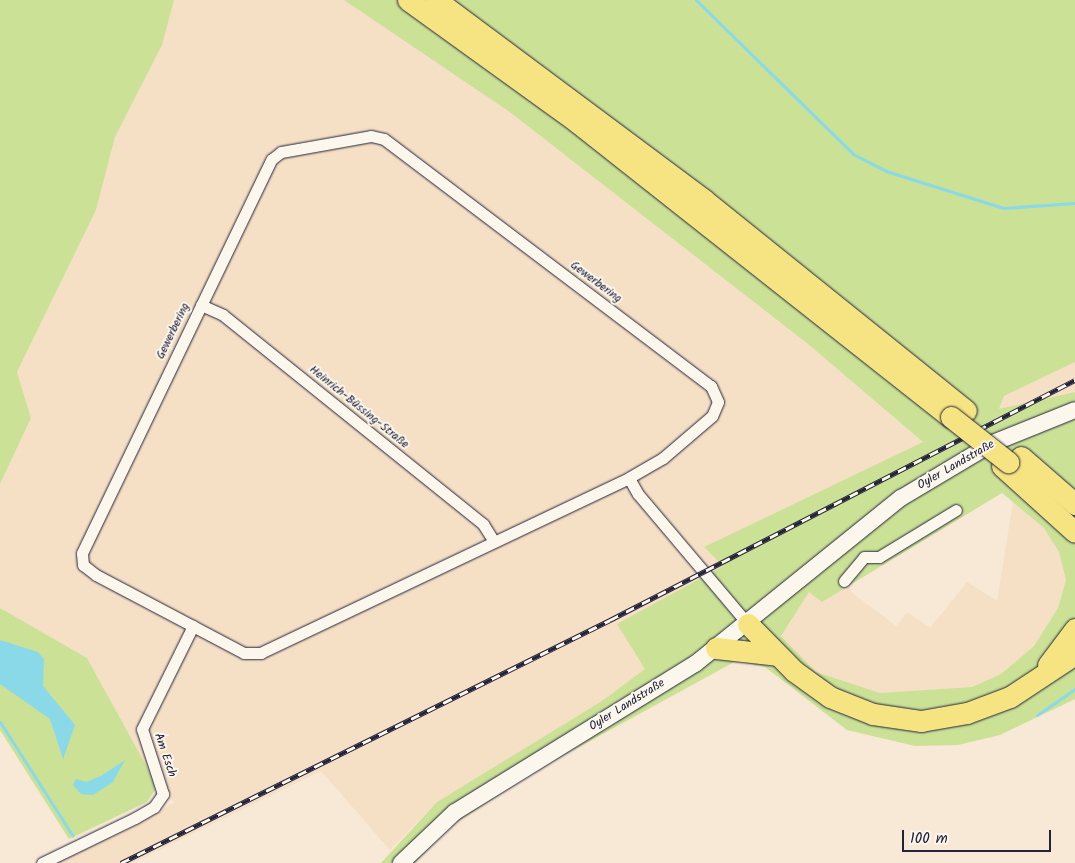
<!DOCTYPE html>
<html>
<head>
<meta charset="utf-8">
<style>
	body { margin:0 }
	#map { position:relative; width:1075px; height:863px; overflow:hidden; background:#f7e9d5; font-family:Kalam,sans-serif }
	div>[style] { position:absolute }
	.built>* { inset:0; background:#f5dfc5 }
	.green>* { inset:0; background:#cae196 }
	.water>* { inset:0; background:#8ad9e8 }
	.stream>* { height:3px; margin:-1.5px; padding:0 1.5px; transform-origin:1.5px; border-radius:1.5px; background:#8ad9e8 }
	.roads { filter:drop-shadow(0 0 1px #22223b) drop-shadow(0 0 1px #22223b) }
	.street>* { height:11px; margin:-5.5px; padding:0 5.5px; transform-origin:5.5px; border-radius:5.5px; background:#fbf7ec }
	.secondary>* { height:16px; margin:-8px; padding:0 8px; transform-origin:8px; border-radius:8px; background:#fbf7ec }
	.highway>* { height:21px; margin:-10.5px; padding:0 10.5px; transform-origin:10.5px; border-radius:10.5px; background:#f6e381 }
	.rail>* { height:5px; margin-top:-2.5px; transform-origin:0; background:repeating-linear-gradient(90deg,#fbf7ec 0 9px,#22223b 0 18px); box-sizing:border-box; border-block:1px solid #22223b }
	.bridges { filter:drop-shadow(0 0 1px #22223b) drop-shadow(0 0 1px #22223b) }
	.highway-bridge>* { height:21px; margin:-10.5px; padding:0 10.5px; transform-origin:10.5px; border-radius:10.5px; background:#f6e381 }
	span { translate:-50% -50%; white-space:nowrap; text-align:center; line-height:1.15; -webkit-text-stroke:4px #fbf7ec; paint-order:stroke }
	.street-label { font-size:12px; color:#22223b }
	.scale { position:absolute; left:902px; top:830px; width:149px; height:22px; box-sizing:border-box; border:2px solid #22223b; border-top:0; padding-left:6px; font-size:15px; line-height:18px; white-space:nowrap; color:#22223b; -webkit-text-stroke:4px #fbf7ec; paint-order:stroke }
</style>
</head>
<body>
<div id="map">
	<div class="built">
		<i style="clip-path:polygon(174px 0,344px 0,511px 113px,808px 344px,923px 442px,704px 547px,723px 566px,702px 580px,645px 669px,602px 701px,437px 802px,390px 850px,321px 771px,132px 863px,57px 863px,175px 802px,155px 790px,153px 778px,87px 658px,0 608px,0 484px,31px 418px,17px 372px,96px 210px,115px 137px,162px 45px)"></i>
		<i style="clip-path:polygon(1075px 362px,1075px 392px,999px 410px,1004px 396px)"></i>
		<i style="clip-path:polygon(1013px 502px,1044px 528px,1059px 552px,1066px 580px,1058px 608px,1034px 646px,1001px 674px,972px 687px,880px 693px,816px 672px,781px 636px,809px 592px,822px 602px,849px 585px,851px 592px,896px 626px,907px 612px,930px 628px,967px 582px,997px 601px)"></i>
	</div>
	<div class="green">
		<i style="clip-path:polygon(0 0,174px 0,162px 45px,115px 137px,96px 210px,17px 372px,31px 418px,0 484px)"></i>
		<i style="clip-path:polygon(evenodd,344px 0,1075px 0,1075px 362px,1004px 396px,999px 409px,1075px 392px,1075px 699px,1000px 735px,958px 745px,915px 746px,847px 730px,765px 667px,736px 661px,537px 770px,447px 829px,415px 863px,381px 863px,437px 802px,602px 701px,645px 669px,617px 624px,723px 566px,704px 547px,923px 442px,808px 344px,511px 113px,344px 0,1002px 493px,1044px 528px,1059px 552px,1066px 580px,1058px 608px,1034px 646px,1001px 674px,972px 687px,880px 693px,816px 672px,781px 636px,809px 592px,822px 602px,1002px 493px)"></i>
		<i style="clip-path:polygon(0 608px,87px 658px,153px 778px,155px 790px,147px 802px,69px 839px,0 730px)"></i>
	</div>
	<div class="water">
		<i style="clip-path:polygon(0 640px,38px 652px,44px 659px,43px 686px,75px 725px,63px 759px,50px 719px,0 684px)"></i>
		<i style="clip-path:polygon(125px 760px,113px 782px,93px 795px,81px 794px,73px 785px,76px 779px,86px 782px,101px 776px)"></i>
	</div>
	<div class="stream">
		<i style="left:696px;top:0;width:220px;rotate:44.4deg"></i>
		<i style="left:853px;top:154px;width:37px;rotate:27deg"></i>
		<i style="left:886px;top:171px;width:123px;rotate:17.5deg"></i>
		<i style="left:1003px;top:208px;width:72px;rotate:-4deg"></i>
		<i style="left:1037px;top:715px;width:46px;rotate:-34.4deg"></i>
		<i style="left:0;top:722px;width:135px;rotate:57.4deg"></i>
	</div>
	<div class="roads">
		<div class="street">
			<i style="left:371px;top:136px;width:13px;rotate:13deg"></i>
			<i style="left:384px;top:139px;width:410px;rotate:37.1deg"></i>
			<i style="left:711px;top:386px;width:17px;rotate:66deg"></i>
			<i style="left:718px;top:402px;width:15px;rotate:113deg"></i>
			<i style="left:712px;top:416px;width:65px;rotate:139.4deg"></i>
			<i style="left:663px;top:458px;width:39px;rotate:150deg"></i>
			<i style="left:629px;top:478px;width:407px;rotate:154.6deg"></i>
			<i style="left:261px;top:653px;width:17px;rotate:180deg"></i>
			<i style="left:244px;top:653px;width:167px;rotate:-152.2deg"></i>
			<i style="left:96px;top:575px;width:16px;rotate:-142deg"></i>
			<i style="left:83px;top:565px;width:12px;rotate:-95deg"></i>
			<i style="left:82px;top:553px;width:437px;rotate:-64.3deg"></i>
			<i style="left:272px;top:159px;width:11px;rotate:-38deg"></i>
			<i style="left:281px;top:152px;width:91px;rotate:-10.1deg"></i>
			<i style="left:201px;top:305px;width:24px;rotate:24deg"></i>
			<i style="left:223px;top:315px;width:334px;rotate:38.8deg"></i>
			<i style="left:483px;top:524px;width:19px;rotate:58deg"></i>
			<i style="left:629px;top:478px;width:18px;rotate:61deg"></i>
			<i style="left:638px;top:494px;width:170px;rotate:49.8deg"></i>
			<i style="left:844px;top:581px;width:31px;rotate:-50deg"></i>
			<i style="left:864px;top:557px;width:15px"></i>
			<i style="left:879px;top:557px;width:90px;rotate:-31.4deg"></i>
			<i style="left:42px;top:863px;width:103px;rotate:-25.8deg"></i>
			<i style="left:135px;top:818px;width:22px;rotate:-30deg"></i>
			<i style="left:154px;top:807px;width:16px;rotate:-55deg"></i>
			<i style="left:163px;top:794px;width:68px;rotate:-107.9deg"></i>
			<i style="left:142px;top:729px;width:115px;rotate:-63.7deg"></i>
		</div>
		<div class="secondary">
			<i style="left:401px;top:863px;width:74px;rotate:-43.4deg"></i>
			<i style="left:455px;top:812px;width:282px;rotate:-31.7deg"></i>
			<i style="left:695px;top:664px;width:265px;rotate:-38.9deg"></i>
			<i style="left:901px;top:498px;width:107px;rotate:-30.9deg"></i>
			<i style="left:993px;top:443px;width:88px;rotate:-21.9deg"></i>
		</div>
		<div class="highway">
			<i style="left:408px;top:0;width:208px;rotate:35.8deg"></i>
			<i style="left:577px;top:122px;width:476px;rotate:38.3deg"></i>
			<i style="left:436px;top:0;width:334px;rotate:36.7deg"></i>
			<i style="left:704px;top:200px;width:336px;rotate:38.8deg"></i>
			<i style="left:1021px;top:457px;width:72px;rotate:41deg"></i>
			<i style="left:1002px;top:466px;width:98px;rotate:42.1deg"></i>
			<i style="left:748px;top:624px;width:66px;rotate:45.6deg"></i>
			<i style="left:794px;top:671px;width:44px;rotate:35.8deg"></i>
			<i style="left:830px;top:697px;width:46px;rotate:21.6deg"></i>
			<i style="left:873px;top:714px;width:49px;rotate:8.3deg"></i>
			<i style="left:921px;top:721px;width:47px;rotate:-9.9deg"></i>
			<i style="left:967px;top:713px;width:46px;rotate:-20.4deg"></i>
			<i style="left:1010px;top:697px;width:78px;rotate:-33.5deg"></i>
			<i style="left:716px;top:648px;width:61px;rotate:6.5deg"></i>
			<i style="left:1048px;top:665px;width:45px;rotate:-53.1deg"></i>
		</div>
	</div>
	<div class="rail">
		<i style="left:121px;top:863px;width:546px;rotate:-26.42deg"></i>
		<i style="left:610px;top:620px;width:523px;rotate:-27.3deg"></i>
	</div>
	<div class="bridges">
		<div class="highway-bridge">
			<i style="left:951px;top:417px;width:73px;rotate:38.3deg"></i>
		</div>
	</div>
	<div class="street-label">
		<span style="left:596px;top:282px;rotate:37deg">Gewerbering</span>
		<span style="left:173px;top:331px;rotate:-64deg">Gewerbering</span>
		<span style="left:359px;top:407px;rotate:39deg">Heinrich-Büssing-Straße</span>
		<span style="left:956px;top:465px;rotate:-30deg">Oyler Landstraße</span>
		<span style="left:627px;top:705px;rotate:-32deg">Oyler Landstraße</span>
		<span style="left:165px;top:755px;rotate:71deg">Am Esch</span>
	</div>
	<div class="scale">100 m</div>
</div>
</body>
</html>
